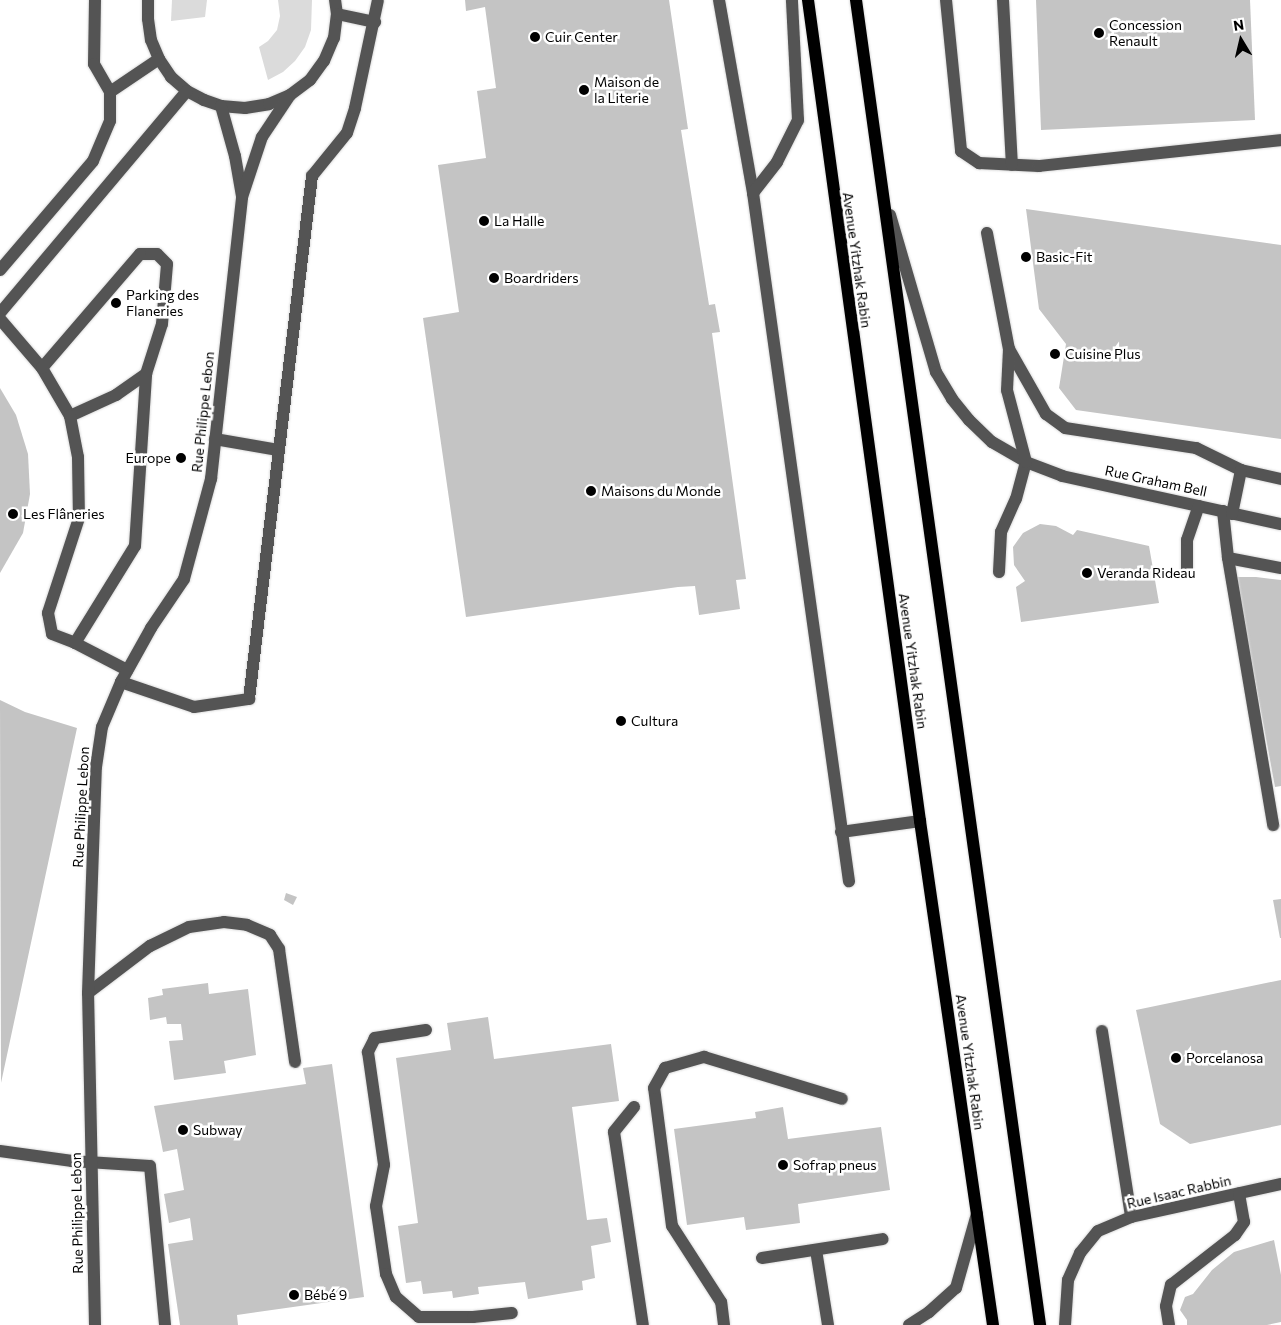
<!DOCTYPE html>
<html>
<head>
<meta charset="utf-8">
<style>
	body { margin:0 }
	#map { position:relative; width:1281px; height:1325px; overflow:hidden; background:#fff; font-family:Commissioner,sans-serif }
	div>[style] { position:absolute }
	.green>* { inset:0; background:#dbdbdb }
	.building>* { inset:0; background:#c4c4c4 }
	.roads { filter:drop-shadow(0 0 1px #dbdbdb) drop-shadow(0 0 1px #dbdbdb) }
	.minor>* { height:12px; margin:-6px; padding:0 6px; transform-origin:6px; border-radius:6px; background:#545454 }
	.major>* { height:12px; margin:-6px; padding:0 6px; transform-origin:6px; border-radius:6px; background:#000 }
	.dots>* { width:14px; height:14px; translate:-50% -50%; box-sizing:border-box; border:2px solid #fff; border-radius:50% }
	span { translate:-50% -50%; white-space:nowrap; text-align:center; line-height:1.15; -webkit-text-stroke:5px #fff; paint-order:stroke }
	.poi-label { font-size:14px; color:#000 }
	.left { translate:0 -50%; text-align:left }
	.right { translate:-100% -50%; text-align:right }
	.street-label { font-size:14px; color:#000 }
	.north { position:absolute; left:1216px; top:15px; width:50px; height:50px; -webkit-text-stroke:4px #fff; paint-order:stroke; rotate:351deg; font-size:14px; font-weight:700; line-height:20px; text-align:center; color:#000 }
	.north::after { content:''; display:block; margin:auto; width:18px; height:22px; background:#000; clip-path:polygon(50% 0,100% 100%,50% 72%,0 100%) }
</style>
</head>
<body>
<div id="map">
	<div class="green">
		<i style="clip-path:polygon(172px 0,207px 0,205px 17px,171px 21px)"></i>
		<i style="clip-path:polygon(278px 0,312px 0,311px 30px,305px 47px,295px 61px,283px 72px,268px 80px,259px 47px,268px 41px,277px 30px,280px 16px)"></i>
	</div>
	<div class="building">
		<i style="clip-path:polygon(465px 0,669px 0,688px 129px,681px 130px,709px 305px,715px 304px,720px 332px,712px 333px,746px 579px,736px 580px,740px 609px,699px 615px,695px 586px,678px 587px,466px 617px,423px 318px,459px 312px,438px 165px,486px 158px,477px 91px,496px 88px,485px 7px,466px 11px)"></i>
		<i style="clip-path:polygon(1036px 0,1250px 0,1255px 120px,1041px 130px)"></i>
		<i style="clip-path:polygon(1026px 209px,1281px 245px,1281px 439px,1076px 410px,1059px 388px,1066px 344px,1039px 309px)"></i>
		<i style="clip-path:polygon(0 388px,16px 415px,28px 454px,30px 494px,23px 533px,0 573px)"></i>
		<i style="clip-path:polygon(1040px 524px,1056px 526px,1073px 535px,1077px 530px,1149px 546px,1159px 603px,1021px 622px,1016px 587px,1025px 581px,1014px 565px,1013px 547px,1023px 533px)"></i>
		<i style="clip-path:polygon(1236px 577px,1256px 577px,1281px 580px,1281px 786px,1275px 787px)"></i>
		<i style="clip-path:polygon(0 700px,25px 712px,77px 728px,1px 1083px)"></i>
		<i style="clip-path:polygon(286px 893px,297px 897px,293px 905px,284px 900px)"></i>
		<i style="clip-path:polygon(1281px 899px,1281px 938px,1280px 938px,1273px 900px)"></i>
		<i style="clip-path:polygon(1281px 980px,1281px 1125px,1190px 1144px,1160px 1124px,1136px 1010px)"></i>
		<i style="clip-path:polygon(208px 983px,209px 994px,248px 989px,256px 1055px,224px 1061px,226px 1073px,174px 1080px,169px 1041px,183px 1040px,181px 1024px,167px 1024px,166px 1017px,150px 1020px,148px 998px,163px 995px,162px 989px)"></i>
		<i style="clip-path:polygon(488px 1017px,494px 1059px,611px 1044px,619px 1101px,572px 1107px,587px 1220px,607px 1218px,611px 1242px,591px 1246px,595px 1278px,582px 1281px,583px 1290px,528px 1299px,525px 1282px,478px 1287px,479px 1294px,453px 1298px,452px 1291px,423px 1294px,421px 1281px,406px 1283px,398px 1226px,418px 1223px,396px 1058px,451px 1050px,447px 1023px)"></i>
		<i style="clip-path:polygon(332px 1064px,364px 1297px,237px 1315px,238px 1325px,180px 1325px,168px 1244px,193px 1240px,190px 1218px,169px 1223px,164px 1194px,184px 1190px,177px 1149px,163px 1152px,154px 1106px,306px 1084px,303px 1068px)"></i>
		<i style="clip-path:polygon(783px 1107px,788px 1139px,881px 1127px,890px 1190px,798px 1204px,800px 1223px,746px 1230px,744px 1217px,687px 1225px,674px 1129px,756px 1118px,755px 1112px)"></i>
		<i style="clip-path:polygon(1274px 1240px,1281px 1275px,1281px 1322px,1267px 1325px,1187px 1325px,1187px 1320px,1180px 1310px,1185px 1297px,1193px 1294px,1212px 1270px,1234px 1252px)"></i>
	</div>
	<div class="roads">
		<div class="minor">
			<i style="left:95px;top:0;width:64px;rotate:90.9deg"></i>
			<i style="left:94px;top:64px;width:32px;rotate:60deg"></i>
			<i style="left:148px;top:0;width:19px;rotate:90deg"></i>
			<i style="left:148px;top:19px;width:21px;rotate:82deg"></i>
			<i style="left:151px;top:40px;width:21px;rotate:67deg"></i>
			<i style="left:159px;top:59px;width:22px;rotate:56deg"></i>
			<i style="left:171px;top:77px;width:21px;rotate:41deg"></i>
			<i style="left:187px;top:91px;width:19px;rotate:28deg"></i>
			<i style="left:204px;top:100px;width:18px;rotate:19deg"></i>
			<i style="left:221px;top:106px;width:24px;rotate:5deg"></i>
			<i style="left:245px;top:108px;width:24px;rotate:-9deg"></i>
			<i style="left:269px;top:104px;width:23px;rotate:-23deg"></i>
			<i style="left:290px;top:95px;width:25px;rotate:-37deg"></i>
			<i style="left:310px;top:80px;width:24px;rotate:-54deg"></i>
			<i style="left:324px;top:61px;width:25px;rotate:-67deg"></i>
			<i style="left:334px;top:38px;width:24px;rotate:-83deg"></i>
			<i style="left:337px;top:14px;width:14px;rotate:-98deg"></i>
			<i style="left:719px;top:0;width:196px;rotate:80deg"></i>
			<i style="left:753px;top:193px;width:695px;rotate:82.06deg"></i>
			<i style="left:946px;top:0;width:152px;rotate:84.3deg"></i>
			<i style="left:961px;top:151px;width:22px;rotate:34deg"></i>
			<i style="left:979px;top:163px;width:60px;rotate:2.9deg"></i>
			<i style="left:1039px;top:166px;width:243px;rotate:-6.1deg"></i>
			<i style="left:1003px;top:0;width:165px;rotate:86.9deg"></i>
			<i style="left:337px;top:14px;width:39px;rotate:12deg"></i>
			<i style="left:221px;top:106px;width:52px;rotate:74.4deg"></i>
			<i style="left:235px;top:156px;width:41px;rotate:80.1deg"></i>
			<i style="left:753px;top:193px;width:39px;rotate:-52deg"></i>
			<i style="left:777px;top:162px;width:47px;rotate:-63.4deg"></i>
			<i style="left:798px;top:120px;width:120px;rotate:-92.9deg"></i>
			<i style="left:890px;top:215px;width:164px;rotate:73.7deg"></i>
			<i style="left:936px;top:372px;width:31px;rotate:59deg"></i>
			<i style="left:952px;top:399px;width:27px;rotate:51deg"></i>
			<i style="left:969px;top:420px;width:32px;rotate:44deg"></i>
			<i style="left:992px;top:442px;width:39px;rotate:30deg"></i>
			<i style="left:1026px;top:462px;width:39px;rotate:21deg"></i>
			<i style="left:1062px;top:476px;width:224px;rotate:12.4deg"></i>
			<i style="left:987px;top:233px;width:118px;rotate:79.3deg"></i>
			<i style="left:1009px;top:349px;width:75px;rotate:60.4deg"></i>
			<i style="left:1046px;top:414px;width:24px;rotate:36deg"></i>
			<i style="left:1065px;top:428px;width:133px;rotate:8.7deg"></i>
			<i style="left:1196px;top:448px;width:50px;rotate:26.1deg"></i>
			<i style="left:1241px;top:470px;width:41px;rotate:12.7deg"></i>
			<i style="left:0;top:270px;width:143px;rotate:-49.5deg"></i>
			<i style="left:93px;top:161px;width:43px;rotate:-67deg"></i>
			<i style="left:110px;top:121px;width:29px;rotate:-90deg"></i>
			<i style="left:110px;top:92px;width:59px;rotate:-34deg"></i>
			<i style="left:0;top:313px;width:290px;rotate:-49.9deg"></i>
			<i style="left:0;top:319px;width:65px;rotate:49.4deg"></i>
			<i style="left:42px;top:368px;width:56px;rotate:59.7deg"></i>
			<i style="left:70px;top:416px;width:51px;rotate:-24.5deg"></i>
			<i style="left:116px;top:395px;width:37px;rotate:-35deg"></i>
			<i style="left:146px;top:374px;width:52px;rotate:-72.3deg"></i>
			<i style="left:162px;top:324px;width:60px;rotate:-85.2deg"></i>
			<i style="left:167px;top:264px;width:14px;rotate:-135deg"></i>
			<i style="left:157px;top:254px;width:17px;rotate:180deg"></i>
			<i style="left:140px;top:254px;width:150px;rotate:130.7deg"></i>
			<i style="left:70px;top:416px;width:42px;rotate:79deg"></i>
			<i style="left:78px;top:457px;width:61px;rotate:89.1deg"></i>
			<i style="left:79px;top:518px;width:100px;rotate:108.1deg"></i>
			<i style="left:48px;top:613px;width:21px;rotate:79deg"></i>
			<i style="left:52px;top:634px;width:25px;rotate:21deg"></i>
			<i style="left:75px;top:643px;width:114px;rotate:-58.3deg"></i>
			<i style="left:135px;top:546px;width:172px;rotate:-86.3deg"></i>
			<i style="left:215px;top:439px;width:64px;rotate:9.9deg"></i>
			<i style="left:1223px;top:511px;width:47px;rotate:83.9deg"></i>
			<i style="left:1228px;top:558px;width:54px;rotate:10.7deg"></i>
			<i style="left:1232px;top:514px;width:45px;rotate:-78.4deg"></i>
			<i style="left:1228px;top:558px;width:271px;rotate:80.4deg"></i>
			<i style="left:1187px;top:569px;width:29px;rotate:-90deg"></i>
			<i style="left:1187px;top:540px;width:36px;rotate:-71deg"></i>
			<i style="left:999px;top:572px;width:40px;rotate:-87.1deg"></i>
			<i style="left:1001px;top:532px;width:36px;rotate:-66deg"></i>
			<i style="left:1016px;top:499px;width:38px;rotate:-75deg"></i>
			<i style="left:1026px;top:462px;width:74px;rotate:-104.8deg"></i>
			<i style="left:1007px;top:390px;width:41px;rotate:-87.2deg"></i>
			<i style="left:75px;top:643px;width:59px;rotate:27.4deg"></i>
			<i style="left:121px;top:682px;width:77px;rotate:18.9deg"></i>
			<i style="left:194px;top:707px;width:56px;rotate:-8.3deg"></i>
			<i style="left:249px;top:699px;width:527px;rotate:-83.13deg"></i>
			<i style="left:312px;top:176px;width:55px;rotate:-50.9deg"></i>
			<i style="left:347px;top:133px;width:26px;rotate:-72deg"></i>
			<i style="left:355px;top:108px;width:110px;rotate:-78deg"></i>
			<i style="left:841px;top:832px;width:80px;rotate:-7.9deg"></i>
			<i style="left:88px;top:993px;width:78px;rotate:-37.2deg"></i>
			<i style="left:150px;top:946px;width:43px;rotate:-26deg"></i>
			<i style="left:189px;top:927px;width:35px;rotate:-8deg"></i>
			<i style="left:224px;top:922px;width:23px;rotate:7deg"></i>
			<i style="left:247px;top:925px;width:25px;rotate:23deg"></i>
			<i style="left:270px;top:935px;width:17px;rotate:57deg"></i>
			<i style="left:279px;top:949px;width:114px;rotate:81.9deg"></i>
			<i style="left:426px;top:1030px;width:52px;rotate:171.1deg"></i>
			<i style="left:375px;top:1038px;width:16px;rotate:117deg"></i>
			<i style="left:368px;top:1052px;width:114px;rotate:81.9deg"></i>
			<i style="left:384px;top:1165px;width:42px;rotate:101deg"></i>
			<i style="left:376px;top:1206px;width:69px;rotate:81.6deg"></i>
			<i style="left:386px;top:1274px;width:25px;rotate:67deg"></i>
			<i style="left:396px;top:1297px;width:30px;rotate:41deg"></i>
			<i style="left:419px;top:1317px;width:54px"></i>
			<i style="left:473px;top:1317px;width:39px;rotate:-6deg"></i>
			<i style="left:1102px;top:1031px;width:188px;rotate:81.1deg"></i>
			<i style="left:634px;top:1107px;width:32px;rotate:129deg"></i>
			<i style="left:614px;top:1132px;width:195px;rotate:81.5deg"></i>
			<i style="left:0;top:1151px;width:73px;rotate:7.9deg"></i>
			<i style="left:72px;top:1161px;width:78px;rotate:3.7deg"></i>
			<i style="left:150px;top:1166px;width:160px;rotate:84.6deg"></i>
			<i style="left:816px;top:1250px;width:76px;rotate:80.9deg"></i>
			<i style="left:762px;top:1258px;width:122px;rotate:-8.9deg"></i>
			<i style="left:95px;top:1325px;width:332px;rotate:-91.2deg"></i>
			<i style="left:88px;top:993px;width:226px;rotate:-88deg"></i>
			<i style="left:96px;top:767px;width:40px;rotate:-81.5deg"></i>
			<i style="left:102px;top:727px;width:49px;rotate:-67.1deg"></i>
			<i style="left:121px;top:682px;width:62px;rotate:-60.9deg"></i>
			<i style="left:151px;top:628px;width:59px;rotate:-56deg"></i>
			<i style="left:184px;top:579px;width:104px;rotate:-74.9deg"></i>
			<i style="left:211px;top:479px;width:284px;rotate:-83.7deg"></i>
			<i style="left:242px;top:197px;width:63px;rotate:-71.6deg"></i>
			<i style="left:262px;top:137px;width:50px;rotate:-56.3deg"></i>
			<i style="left:724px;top:1325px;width:23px;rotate:-97deg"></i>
			<i style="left:721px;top:1302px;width:90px;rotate:-122.8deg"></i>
			<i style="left:672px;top:1226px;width:139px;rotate:-97.4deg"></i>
			<i style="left:654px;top:1088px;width:23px;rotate:-61deg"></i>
			<i style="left:665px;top:1068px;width:41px;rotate:-15.8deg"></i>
			<i style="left:704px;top:1057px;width:144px;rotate:16.9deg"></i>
			<i style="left:909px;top:1325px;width:24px;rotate:-33deg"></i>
			<i style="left:929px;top:1312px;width:36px;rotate:-42deg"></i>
			<i style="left:956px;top:1288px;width:77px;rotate:-74.2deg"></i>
			<i style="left:1065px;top:1325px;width:45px;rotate:-86.2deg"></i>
			<i style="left:1068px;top:1280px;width:30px;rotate:-66deg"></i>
			<i style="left:1080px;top:1253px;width:28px;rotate:-51deg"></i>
			<i style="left:1098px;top:1231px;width:36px;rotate:-23deg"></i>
			<i style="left:1131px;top:1217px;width:154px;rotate:-12.4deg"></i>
			<i style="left:1169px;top:1325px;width:19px;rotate:-99deg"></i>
			<i style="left:1166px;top:1306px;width:22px;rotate:-77deg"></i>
			<i style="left:1171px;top:1285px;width:81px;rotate:-38deg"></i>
			<i style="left:1235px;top:1235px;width:16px;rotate:-55deg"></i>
			<i style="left:1244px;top:1222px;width:29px;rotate:-100deg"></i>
		</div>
		<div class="major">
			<i style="left:808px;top:0;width:829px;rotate:82.23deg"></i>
			<i style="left:920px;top:821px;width:509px;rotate:81.76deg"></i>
			<i style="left:856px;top:0;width:1338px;rotate:82.09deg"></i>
		</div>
	</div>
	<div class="dots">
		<i style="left:1099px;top:33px;background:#000"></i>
		<i style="left:535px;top:37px;background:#000"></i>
		<i style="left:584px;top:90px;background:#000"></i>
		<i style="left:484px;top:221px;background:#000"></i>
		<i style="left:1026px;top:257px;background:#000"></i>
		<i style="left:494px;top:278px;background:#000"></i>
		<i style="left:116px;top:303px;background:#000"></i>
		<i style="left:1055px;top:354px;background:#000"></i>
		<i style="left:181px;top:458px;background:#000"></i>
		<i style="left:591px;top:491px;background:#000"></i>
		<i style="left:13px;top:514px;background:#000"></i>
		<i style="left:1087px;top:573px;background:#000"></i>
		<i style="left:621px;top:721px;background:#000"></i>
		<i style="left:1176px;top:1058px;background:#000"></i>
		<i style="left:183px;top:1130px;background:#000"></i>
		<i style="left:783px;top:1165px;background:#000"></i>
		<i style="left:294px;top:1295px;background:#000"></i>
	</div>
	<div class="poi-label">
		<span class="left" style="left:1109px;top:33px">Concession<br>Renault</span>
		<span class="left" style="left:545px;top:37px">Cuir Center</span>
		<span class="left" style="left:594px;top:90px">Maison de<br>la Literie</span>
		<span class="left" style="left:494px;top:221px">La Halle</span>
		<span class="left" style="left:1036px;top:257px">Basic-Fit</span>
		<span class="left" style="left:504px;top:278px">Boardriders</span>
		<span class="left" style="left:126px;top:303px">Parking des<br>Flaneries</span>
		<span class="left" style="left:1065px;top:354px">Cuisine Plus</span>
		<span class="right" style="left:171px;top:458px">Europe</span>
		<span class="left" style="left:601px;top:491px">Maisons du Monde</span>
		<span class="left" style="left:23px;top:514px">Les Flâneries</span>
		<span class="left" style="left:1097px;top:573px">Veranda Rideau</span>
		<span class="left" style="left:631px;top:721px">Cultura</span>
		<span class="left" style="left:1186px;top:1058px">Porcelanosa</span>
		<span class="left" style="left:193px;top:1130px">Subway</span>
		<span class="left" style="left:793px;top:1165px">Sofrap pneus</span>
		<span class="left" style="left:304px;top:1295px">Bébé 9</span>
	</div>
	<div class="street-label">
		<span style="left:857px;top:260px;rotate:82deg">Avenue Yitzhak Rabin</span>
		<span style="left:203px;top:412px;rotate:-84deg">Rue Philippe Lebon</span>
		<span style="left:1156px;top:481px;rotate:12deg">Rue Graham Bell</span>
		<span style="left:913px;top:661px;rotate:82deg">Avenue Yitzhak Rabin</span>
		<span style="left:81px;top:807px;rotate:-87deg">Rue Philippe Lebon</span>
		<span style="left:970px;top:1062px;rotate:82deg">Avenue Yitzhak Rabin</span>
		<span style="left:1179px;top:1192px;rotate:-13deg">Rue Isaac Rabbin</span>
		<span style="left:77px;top:1213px;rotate:-91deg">Rue Philippe Lebon</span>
	</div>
	<div class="north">N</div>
</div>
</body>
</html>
